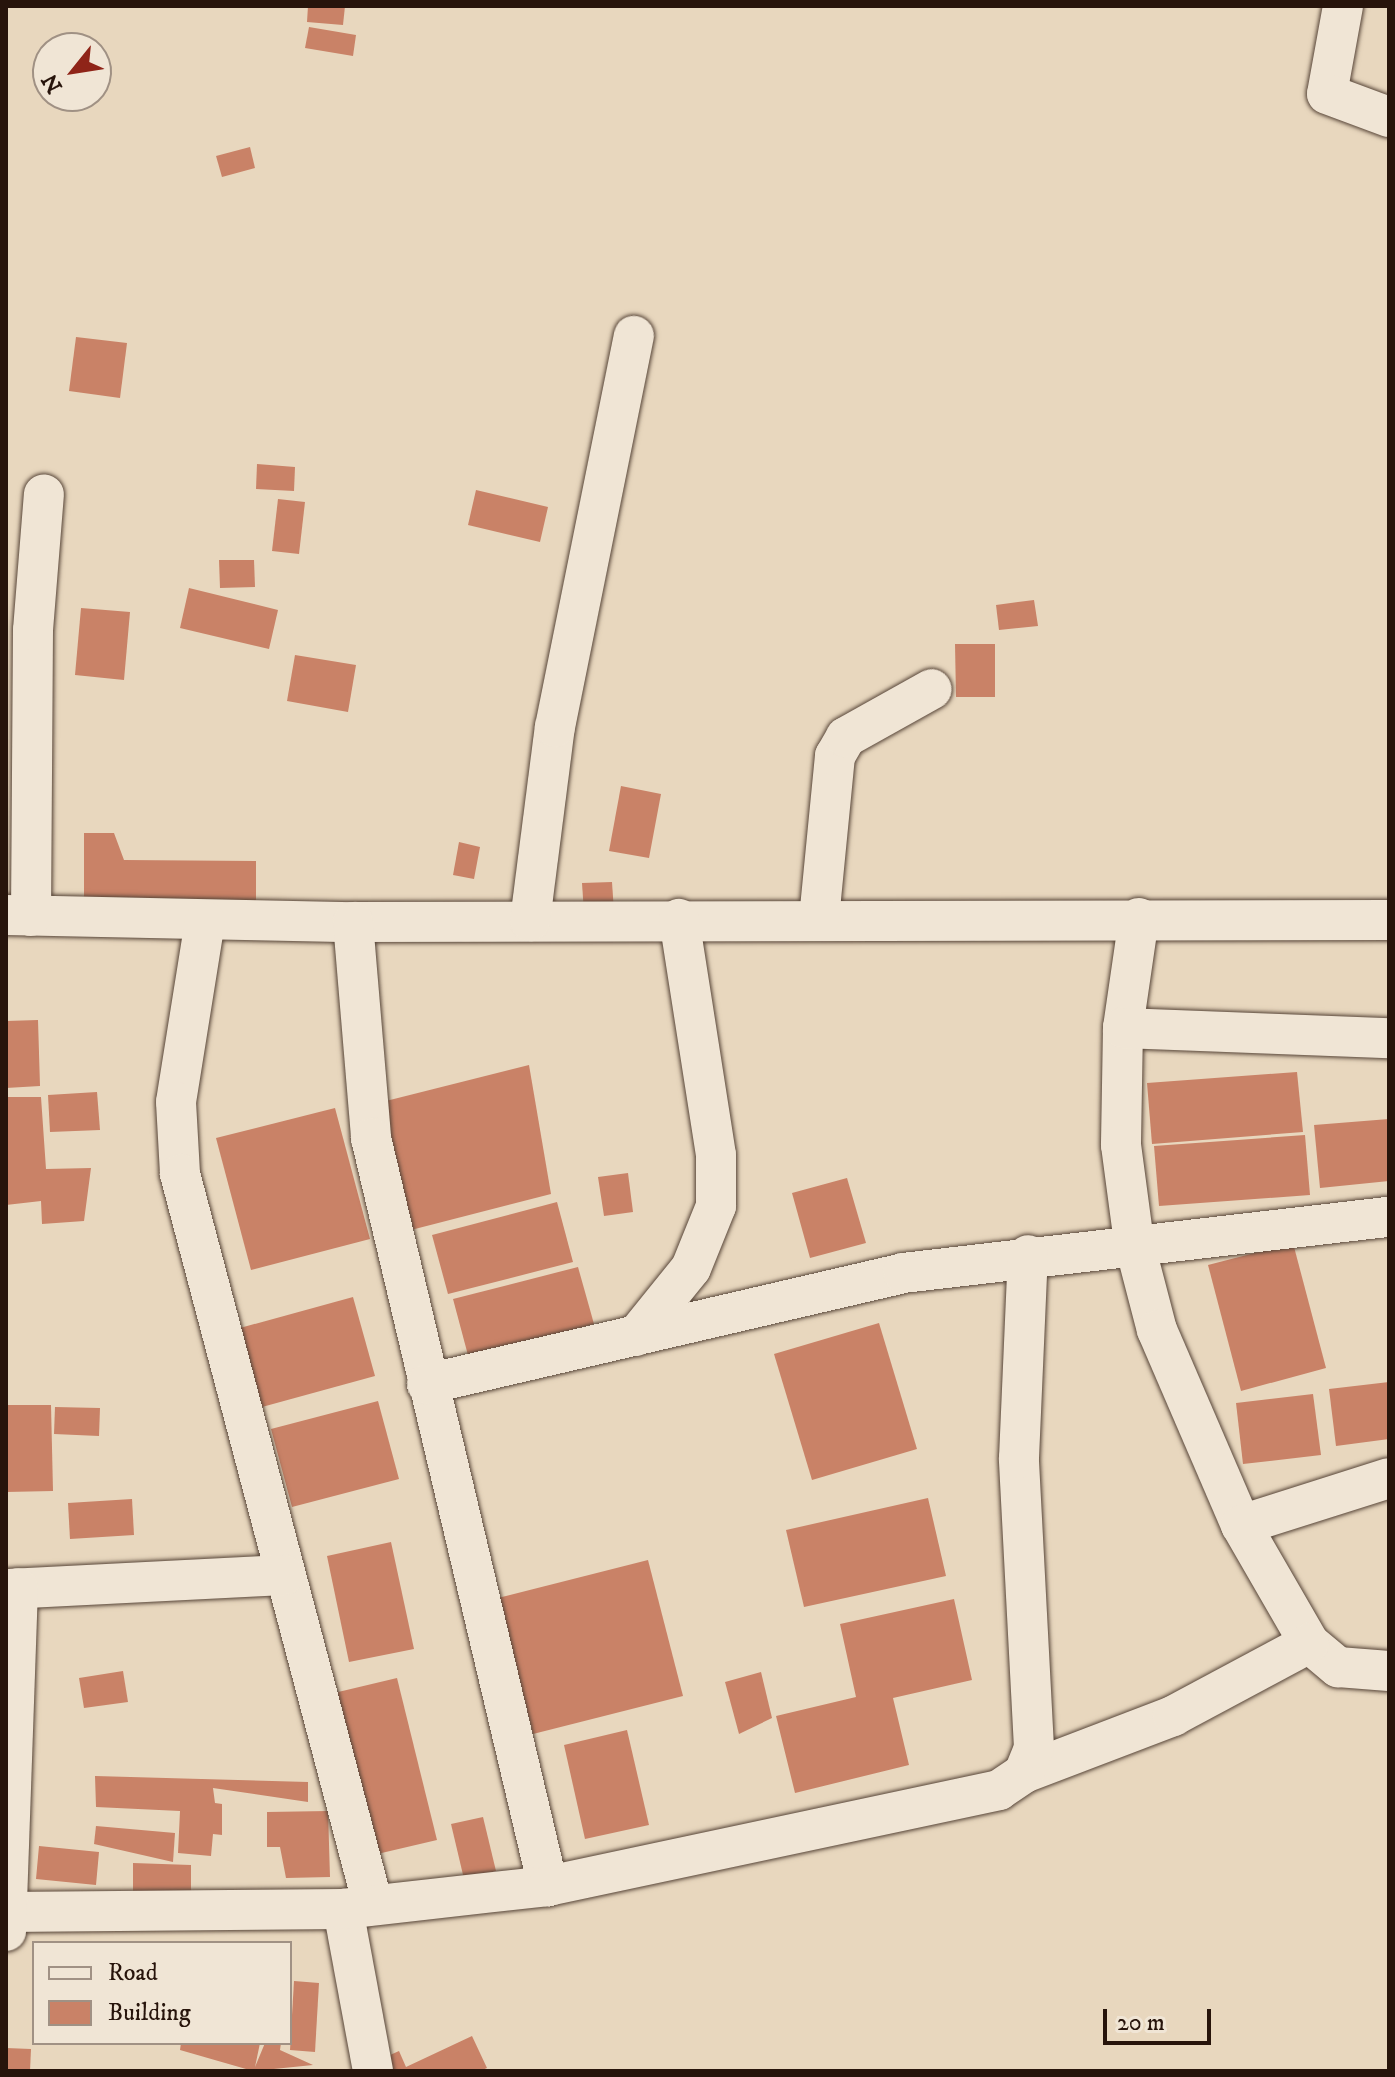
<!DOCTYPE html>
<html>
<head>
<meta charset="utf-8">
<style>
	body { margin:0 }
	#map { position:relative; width:1395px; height:2077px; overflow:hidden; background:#e8d7be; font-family:"IM FELL DW Pica",serif }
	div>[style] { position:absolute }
	.building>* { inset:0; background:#c98267 }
	.roads { filter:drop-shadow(0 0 2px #574538) drop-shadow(0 0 2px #574538) }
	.street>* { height:40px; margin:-20px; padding:0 20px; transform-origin:20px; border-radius:20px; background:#f0e5d5 }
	span { translate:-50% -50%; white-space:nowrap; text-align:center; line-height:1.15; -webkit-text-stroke:8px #f0e5d5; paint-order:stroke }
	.frame { position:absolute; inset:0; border:8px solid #27140b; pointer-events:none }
	.legend { position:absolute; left:32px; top:1941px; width:260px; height:104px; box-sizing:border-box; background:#f0e5d5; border:2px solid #a09184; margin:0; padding:10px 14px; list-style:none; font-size:24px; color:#27140b }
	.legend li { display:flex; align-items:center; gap:16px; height:40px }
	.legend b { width:40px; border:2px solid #a09184 }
	.north { position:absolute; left:32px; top:32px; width:80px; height:80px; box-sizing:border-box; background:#f0e5d5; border:2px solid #a09184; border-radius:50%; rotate:240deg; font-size:22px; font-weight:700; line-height:32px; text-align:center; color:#27140b }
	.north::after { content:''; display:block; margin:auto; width:28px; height:36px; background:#8f2418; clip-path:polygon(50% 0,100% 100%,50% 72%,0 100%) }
	.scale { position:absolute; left:1103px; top:2009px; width:108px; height:36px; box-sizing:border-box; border:4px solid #27140b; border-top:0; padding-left:10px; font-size:24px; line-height:28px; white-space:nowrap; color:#27140b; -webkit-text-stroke:6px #f0e5d5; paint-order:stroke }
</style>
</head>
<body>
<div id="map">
	<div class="building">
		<i style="clip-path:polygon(308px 6px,345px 6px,343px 25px,307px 22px)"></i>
		<i style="clip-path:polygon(309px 27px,356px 35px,353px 56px,305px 48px)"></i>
		<i style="clip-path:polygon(250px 147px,255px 168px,222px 177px,216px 156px)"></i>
		<i style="clip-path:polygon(76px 337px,127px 343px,120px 398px,69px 391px)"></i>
		<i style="clip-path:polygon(257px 464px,295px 467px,294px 491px,256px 489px)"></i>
		<i style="clip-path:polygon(476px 490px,548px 507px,540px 542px,468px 525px)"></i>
		<i style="clip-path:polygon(278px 499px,305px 502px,299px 554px,272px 551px)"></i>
		<i style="clip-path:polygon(219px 560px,254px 560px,255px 587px,220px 588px)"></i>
		<i style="clip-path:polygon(189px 588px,278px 610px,269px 649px,180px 628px)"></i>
		<i style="clip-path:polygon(1034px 600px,1038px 626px,999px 630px,996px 605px)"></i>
		<i style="clip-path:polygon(81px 608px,130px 612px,124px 680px,75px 675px)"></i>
		<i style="clip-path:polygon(955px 644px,995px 644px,995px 697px,956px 697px)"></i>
		<i style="clip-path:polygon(295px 655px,356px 665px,348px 712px,287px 701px)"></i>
		<i style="clip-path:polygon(621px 786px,661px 794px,649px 858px,609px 851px)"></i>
		<i style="clip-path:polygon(84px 833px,114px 833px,124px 860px,256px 861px,256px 908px,84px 907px)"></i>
		<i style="clip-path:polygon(459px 842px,480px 847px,474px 879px,453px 875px)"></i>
		<i style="clip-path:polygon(612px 882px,614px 912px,584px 913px,582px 883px)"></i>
		<i style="clip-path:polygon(38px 1020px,40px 1086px,6px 1088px,6px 1021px)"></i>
		<i style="clip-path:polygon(529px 1065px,551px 1194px,411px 1230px,382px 1102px)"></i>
		<i style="clip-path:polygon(1297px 1072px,1303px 1132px,1152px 1144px,1147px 1083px)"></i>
		<i style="clip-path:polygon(97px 1092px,100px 1130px,50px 1132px,48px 1095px)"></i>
		<i style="clip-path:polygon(6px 1097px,41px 1097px,46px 1169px,91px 1168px,84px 1221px,42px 1224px,41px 1201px,6px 1205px)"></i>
		<i style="clip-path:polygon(335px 1108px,370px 1239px,251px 1270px,216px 1138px)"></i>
		<i style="clip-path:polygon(1389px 1119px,1389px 1181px,1320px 1188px,1314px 1125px)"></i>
		<i style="clip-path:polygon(1305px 1135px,1310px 1195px,1159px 1206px,1154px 1146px)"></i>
		<i style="clip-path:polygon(628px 1173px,633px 1212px,604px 1216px,598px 1177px)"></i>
		<i style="clip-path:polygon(847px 1178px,866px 1243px,810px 1258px,792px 1193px)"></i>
		<i style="clip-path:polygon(557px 1202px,573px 1262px,448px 1294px,432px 1235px)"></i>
		<i style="clip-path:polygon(1293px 1243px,1326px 1368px,1241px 1391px,1208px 1265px)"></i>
		<i style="clip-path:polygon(578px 1267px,594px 1324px,469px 1359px,453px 1299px)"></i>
		<i style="clip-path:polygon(353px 1297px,375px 1376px,262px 1407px,240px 1328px)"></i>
		<i style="clip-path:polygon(879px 1323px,917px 1449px,812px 1480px,774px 1354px)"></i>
		<i style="clip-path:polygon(1389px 1382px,1389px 1439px,1336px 1446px,1329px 1389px)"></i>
		<i style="clip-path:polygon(1313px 1394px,1321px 1455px,1243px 1464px,1236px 1403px)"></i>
		<i style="clip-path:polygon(378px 1401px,399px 1479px,292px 1507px,271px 1429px)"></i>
		<i style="clip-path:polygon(6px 1405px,51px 1405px,53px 1491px,6px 1492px)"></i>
		<i style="clip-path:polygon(55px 1407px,100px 1408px,99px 1436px,54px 1434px)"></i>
		<i style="clip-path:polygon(928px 1498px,946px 1576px,804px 1607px,786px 1530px)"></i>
		<i style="clip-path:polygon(132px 1499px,134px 1535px,70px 1539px,68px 1503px)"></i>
		<i style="clip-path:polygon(391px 1542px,414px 1649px,349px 1662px,327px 1556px)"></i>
		<i style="clip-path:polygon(648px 1560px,683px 1696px,533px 1734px,498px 1598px)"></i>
		<i style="clip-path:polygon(954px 1599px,972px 1680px,893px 1698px,909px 1765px,795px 1793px,776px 1716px,856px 1697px,840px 1624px)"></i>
		<i style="clip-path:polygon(123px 1671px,128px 1702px,84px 1708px,79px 1678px)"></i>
		<i style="clip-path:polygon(761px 1672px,772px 1718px,739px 1734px,725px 1682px)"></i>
		<i style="clip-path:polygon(397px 1678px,437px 1840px,373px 1855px,334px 1693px)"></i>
		<i style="clip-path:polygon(627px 1730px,649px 1825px,585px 1839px,564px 1745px)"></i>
		<i style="clip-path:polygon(95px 1776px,308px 1782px,308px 1802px,213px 1788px,215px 1803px,222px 1804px,222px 1835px,213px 1834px,211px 1856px,178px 1853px,180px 1811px,96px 1807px)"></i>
		<i style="clip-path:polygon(328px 1811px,330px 1877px,286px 1878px,280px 1847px,267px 1847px,267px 1812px)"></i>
		<i style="clip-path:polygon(483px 1817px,496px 1871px,464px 1879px,451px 1824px)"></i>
		<i style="clip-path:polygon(96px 1826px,175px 1833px,173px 1862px,94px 1844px)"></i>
		<i style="clip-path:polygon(39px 1846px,99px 1852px,96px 1885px,36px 1879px)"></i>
		<i style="clip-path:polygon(133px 1863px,191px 1865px,191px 1893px,133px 1891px)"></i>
		<i style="clip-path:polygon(294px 1981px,319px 1983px,315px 2052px,290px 2050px)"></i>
		<i style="clip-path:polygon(472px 2036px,487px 2068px,480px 2071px,384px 2071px,379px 2060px,399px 2051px,406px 2067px)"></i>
		<i style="clip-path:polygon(181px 2043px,260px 2043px,255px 2067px,265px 2043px,281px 2043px,280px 2050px,313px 2065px,253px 2071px,180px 2050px)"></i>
		<i style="clip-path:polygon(6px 2048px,31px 2049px,30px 2071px,6px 2070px)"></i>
	</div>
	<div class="roads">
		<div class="street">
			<i style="left:1343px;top:6px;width:89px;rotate:100.3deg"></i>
			<i style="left:1327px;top:94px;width:66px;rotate:20.4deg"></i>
			<i style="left:6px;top:915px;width:347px;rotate:1.2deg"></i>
			<i style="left:353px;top:922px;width:1036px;rotate:-0.11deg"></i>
			<i style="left:31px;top:916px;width:286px;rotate:-89.6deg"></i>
			<i style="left:33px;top:630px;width:136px;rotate:-85.4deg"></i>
			<i style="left:1139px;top:918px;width:111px;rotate:98.3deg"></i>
			<i style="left:1123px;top:1028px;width:117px;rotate:91deg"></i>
			<i style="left:1121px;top:1145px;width:98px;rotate:82.4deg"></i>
			<i style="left:1134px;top:1242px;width:91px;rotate:75.4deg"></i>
			<i style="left:1157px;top:1330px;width:212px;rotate:66.7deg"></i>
			<i style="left:1241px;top:1525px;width:136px;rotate:60deg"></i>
			<i style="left:1309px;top:1643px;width:38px;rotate:40deg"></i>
			<i style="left:1338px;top:1667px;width:51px;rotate:4.5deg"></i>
			<i style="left:819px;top:919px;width:164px;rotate:-84.4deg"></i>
			<i style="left:835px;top:756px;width:22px;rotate:-60deg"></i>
			<i style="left:846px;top:737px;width:98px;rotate:-29.2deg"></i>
			<i style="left:205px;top:921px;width:183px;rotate:99.1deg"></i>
			<i style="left:176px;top:1102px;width:72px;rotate:86.8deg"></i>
			<i style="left:180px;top:1174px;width:756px;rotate:75.21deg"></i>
			<i style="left:530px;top:921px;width:196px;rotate:-82.7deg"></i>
			<i style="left:555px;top:727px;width:399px;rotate:-78.6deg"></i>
			<i style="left:353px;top:922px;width:217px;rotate:85.2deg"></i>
			<i style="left:371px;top:1138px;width:769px;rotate:76.69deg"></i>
			<i style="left:1123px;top:1028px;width:266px;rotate:2.2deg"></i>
			<i style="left:636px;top:1336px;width:87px;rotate:-51deg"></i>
			<i style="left:691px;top:1268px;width:67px;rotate:-68deg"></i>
			<i style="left:716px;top:1206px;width:51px;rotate:-90deg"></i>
			<i style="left:716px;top:1155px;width:239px;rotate:-98.9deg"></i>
			<i style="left:427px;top:1384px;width:489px;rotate:-13.1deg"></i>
			<i style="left:903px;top:1273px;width:489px;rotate:-6.6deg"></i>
			<i style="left:1241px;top:1525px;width:155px;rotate:-17.6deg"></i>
			<i style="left:6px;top:1589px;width:278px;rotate:-2.9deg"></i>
			<i style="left:1024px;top:1773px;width:160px;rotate:-20.9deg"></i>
			<i style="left:1173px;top:1716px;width:154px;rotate:-28.2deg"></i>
			<i style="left:343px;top:1909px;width:165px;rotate:79.5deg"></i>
			<i style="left:6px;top:1912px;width:337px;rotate:-0.5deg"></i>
			<i style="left:343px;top:1909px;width:206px;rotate:-6.4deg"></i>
			<i style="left:548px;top:1886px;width:461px;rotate:-12deg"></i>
			<i style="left:999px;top:1790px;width:30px;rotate:-34deg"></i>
			<i style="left:1024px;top:1773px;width:27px;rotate:-68deg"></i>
			<i style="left:1034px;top:1748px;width:290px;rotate:-93deg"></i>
			<i style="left:1019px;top:1458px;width:203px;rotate:-87.5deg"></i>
			<i style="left:6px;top:1931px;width:343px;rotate:-88deg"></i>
		</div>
	</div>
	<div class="frame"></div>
	<ul class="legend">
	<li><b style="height:10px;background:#f0e5d5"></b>Road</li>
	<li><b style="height:22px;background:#c98267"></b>Building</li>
	</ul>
	<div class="north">N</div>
	<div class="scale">20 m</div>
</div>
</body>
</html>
